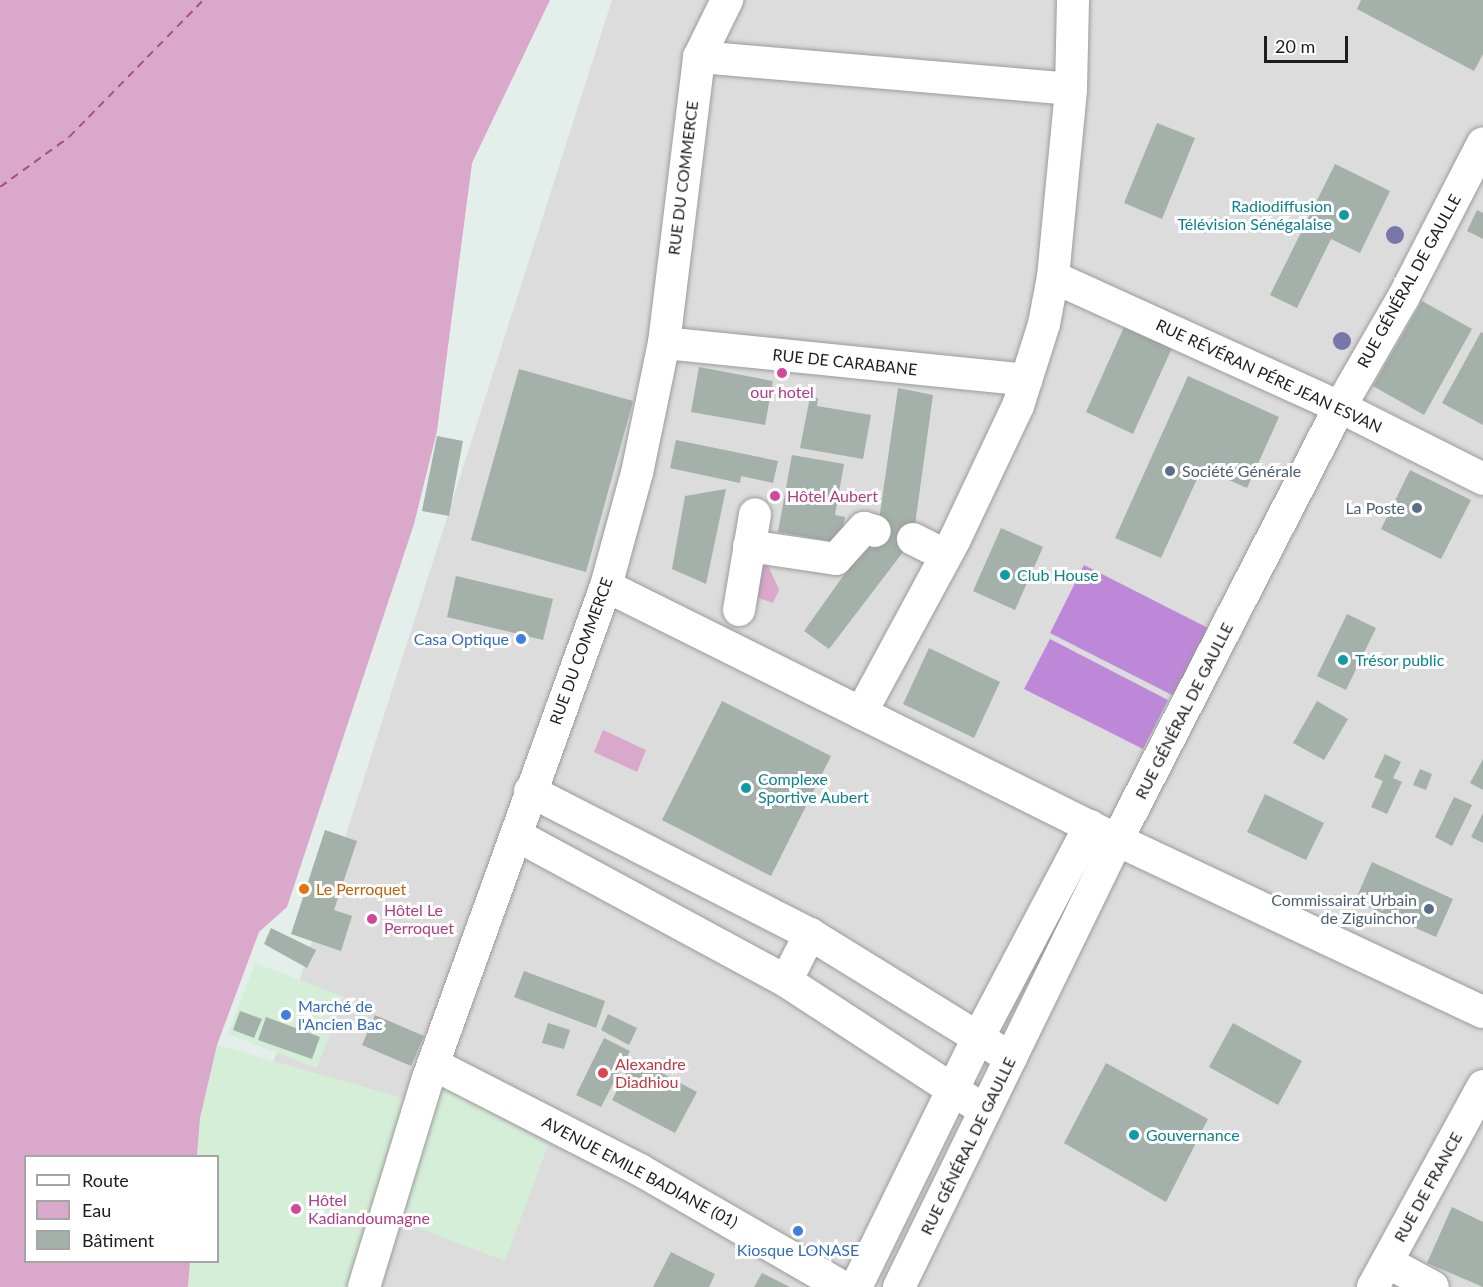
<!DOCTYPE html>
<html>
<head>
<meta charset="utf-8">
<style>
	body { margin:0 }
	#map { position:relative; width:1483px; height:1287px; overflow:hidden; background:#e4eeeb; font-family:Lato,sans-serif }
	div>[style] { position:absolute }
	.residential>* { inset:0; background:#dbdcdb }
	.commercial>* { inset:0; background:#d5eed7 }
	.pitch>* { inset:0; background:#be88d8 }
	.water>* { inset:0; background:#d9a8ca }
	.ferry>* { height:1.5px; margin-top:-0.75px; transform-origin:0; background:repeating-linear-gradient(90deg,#a75176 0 8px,transparent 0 14px) }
	.building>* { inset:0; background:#a4b0aa }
	.roads { filter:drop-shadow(0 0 2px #9b9b9b) drop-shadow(0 0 2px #9b9b9b) }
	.minor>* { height:32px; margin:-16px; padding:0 16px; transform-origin:16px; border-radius:16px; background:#fff }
	.trees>* { width:18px; height:18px; margin:-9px; border-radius:50%; background:#7976aa }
	.dots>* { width:16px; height:16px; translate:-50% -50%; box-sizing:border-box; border:3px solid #fff; border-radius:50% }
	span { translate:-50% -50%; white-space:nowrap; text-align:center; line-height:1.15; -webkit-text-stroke:6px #fff; paint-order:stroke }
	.street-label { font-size:16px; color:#1e1e1e }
	.culture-label { font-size:16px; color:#0d838f }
	.right { translate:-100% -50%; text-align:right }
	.left { translate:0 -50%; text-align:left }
	.hotel-label { font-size:16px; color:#b23c85 }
	.service-label { font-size:16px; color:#4e5e75 }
	.shop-label { font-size:16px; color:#366cbe }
	.food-label { font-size:16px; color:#c56008 }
	.health-label { font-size:16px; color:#be3a42 }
	.legend { position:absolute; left:24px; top:1155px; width:195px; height:108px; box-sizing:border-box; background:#fff; border:2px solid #a5a5a5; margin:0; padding:8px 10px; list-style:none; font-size:18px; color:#1e1e1e }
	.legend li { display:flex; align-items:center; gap:12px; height:30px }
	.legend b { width:30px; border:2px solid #a5a5a5 }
	.scale { position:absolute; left:1264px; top:36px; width:84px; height:27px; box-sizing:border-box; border:3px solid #1e1e1e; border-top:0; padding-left:8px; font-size:18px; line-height:21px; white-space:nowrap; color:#1e1e1e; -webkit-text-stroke:4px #fff; paint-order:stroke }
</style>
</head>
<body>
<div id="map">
	<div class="residential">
		<i style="clip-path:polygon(612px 0,1483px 0,1483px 1287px,201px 1287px,218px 1262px,218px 1236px)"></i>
	</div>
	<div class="commercial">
		<i style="clip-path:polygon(255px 963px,344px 997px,317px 1068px,228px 1034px)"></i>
		<i style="clip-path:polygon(217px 1045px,410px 1100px,348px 1287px,188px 1287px,190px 1262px,218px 1262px,218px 1156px,197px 1156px,200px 1118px)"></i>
		<i style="clip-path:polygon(437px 1084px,548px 1145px,505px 1261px,393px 1218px)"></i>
	</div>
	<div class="pitch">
		<i style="clip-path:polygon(1084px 565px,1208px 628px,1174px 696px,1050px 633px)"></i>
		<i style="clip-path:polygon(1050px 639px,1168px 700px,1143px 749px,1024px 689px)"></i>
	</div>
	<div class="water">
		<i style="clip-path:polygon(0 0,550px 0,472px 163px,437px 431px,414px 524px,287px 907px,259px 932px,217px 1045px,200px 1118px,197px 1156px,26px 1156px,26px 1262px,190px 1262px,188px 1287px,0 1287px)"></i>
		<i style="clip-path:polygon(756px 560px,767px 563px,779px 590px,773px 603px,750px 595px)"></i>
		<i style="clip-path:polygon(603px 730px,646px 750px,637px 772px,594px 752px)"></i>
	</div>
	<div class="ferry">
		<i style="left:0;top:187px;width:85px;rotate:-35.9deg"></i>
		<i style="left:69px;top:137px;width:192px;rotate:-45.6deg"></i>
	</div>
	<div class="building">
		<i style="clip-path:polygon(1361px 0,1483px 0,1483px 54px,1474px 71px,1357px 9px)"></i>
		<i style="clip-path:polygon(1157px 123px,1195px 138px,1162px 219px,1124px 203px)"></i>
		<i style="clip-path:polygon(1335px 164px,1390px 191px,1360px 253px,1331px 239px,1297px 308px,1270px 295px)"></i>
		<i style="clip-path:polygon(1477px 210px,1483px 213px,1483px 239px,1467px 231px)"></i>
		<i style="clip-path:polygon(1422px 301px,1472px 329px,1424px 415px,1373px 386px)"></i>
		<i style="clip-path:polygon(1124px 327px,1172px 348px,1133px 434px,1086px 412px)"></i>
		<i style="clip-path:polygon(1481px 332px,1483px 333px,1483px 425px,1442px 403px)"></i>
		<i style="clip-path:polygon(699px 367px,773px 381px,765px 425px,691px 412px)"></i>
		<i style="clip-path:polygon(519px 369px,633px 401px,586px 572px,471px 540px)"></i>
		<i style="clip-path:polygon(1188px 376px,1279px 417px,1247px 488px,1202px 468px,1161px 558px,1115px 538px)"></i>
		<i style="clip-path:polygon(898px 388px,933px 395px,913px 539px,829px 649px,804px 631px,878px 527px)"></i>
		<i style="clip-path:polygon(810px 397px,818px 398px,817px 406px,871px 415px,863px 459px,800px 448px)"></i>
		<i style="clip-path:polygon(437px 436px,463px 441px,449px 516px,422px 511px)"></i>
		<i style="clip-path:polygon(676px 440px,778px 461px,773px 483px,741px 476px,740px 483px,670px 468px)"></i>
		<i style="clip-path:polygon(792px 455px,844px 464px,835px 515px,845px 517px,840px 543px,778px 532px)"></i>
		<i style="clip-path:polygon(1410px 470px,1471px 500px,1441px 559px,1381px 529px)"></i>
		<i style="clip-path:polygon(726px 489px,706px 584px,672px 569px,685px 496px)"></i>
		<i style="clip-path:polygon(1001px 528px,1043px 547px,1015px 610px,973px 591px)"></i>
		<i style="clip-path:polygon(456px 576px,553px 599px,543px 640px,447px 617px)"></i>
		<i style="clip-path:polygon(1347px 614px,1376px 628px,1346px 690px,1317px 676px)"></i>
		<i style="clip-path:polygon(929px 648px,1000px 682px,974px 738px,903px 704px)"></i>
		<i style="clip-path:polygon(722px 701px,831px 756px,771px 876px,662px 820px)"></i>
		<i style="clip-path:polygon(1317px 701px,1348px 719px,1324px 760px,1293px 743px)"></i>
		<i style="clip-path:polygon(1385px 754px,1401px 762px,1393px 778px,1402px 782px,1387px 814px,1371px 807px,1383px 781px,1374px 777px)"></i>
		<i style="clip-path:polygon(1483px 759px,1483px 790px,1470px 783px)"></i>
		<i style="clip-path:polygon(1420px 769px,1432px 774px,1426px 790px,1413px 785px)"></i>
		<i style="clip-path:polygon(1265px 794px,1324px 823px,1306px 860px,1247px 832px)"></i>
		<i style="clip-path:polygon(1454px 797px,1472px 805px,1452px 846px,1435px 837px)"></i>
		<i style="clip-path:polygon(1483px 813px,1483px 843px,1471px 837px)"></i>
		<i style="clip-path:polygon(325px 830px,357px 841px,334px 910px,352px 916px,341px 951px,291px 934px)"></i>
		<i style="clip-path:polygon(1372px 862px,1453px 899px,1436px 937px,1355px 901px)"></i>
		<i style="clip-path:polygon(271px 928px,316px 950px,307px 968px,264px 944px)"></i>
		<i style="clip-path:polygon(524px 971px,605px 1001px,596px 1028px,514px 997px)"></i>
		<i style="clip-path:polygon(240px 1011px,262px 1019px,254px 1038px,233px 1030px)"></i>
		<i style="clip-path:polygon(608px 1014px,637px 1028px,629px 1045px,601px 1030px)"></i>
		<i style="clip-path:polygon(375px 1015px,424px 1036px,411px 1066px,362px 1045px)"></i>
		<i style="clip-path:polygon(266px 1017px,320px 1037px,312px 1059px,258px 1040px)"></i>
		<i style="clip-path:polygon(548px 1023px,570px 1030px,564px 1049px,542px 1043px)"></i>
		<i style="clip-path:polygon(1233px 1023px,1302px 1061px,1278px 1105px,1209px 1067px)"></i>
		<i style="clip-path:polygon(604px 1038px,630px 1051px,601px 1107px,576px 1095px)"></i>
		<i style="clip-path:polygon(634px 1058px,697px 1092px,675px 1133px,612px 1100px)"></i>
		<i style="clip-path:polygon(1106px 1063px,1208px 1119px,1166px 1202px,1064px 1143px)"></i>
		<i style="clip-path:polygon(1452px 1207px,1483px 1222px,1483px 1287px,1427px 1263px)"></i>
		<i style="clip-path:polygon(671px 1252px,715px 1274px,709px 1287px,653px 1287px)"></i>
		<i style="clip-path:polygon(762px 1273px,790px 1287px,754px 1287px)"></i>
	</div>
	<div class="roads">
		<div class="minor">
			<i style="left:699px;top:57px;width:373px;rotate:4.9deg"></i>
			<i style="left:1053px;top:277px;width:315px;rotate:24.4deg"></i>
			<i style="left:1340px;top:407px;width:160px;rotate:26.7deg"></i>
			<i style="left:664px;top:343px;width:364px;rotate:5.8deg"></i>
			<i style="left:913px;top:539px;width:20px;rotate:27deg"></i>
			<i style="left:749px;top:546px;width:88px;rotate:8.5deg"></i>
			<i style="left:836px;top:559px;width:42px;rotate:-47.9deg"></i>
			<i style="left:864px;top:528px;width:11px;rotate:15deg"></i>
			<i style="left:606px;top:586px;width:571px;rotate:26.43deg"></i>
			<i style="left:1117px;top:840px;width:404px;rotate:25.2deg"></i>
			<i style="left:739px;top:610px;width:97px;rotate:-80.5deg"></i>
			<i style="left:861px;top:713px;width:198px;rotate:-61.6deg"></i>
			<i style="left:955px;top:539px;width:147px;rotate:-64.7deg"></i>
			<i style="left:1018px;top:406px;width:86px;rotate:-72.4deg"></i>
			<i style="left:1044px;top:324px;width:48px;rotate:-79.2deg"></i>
			<i style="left:1053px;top:277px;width:189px;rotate:-84.5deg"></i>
			<i style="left:1071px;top:89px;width:89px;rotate:-88.7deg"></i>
			<i style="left:530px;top:791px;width:314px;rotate:27.1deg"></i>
			<i style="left:810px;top:934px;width:236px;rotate:31.7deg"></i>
			<i style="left:516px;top:835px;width:307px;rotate:28.4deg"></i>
			<i style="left:786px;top:981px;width:236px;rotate:33.1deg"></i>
			<i style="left:786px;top:981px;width:53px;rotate:-62.9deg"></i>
			<i style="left:433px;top:1064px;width:233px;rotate:27.1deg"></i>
			<i style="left:640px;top:1170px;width:234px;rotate:30deg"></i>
			<i style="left:1387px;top:1262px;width:52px;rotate:28.5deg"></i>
			<i style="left:364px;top:1287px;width:215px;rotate:-73deg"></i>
			<i style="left:427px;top:1081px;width:526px;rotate:-70.12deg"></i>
			<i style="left:606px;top:586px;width:117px;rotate:-74.7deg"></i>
			<i style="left:637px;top:473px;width:133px;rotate:-78.3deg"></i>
			<i style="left:664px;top:343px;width:288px;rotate:-83deg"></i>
			<i style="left:699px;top:57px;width:64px;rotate:-63.8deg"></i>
			<i style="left:856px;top:1287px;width:277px;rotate:-63.9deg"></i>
			<i style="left:978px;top:1038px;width:240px;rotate:-62.2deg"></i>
			<i style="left:899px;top:1287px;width:497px;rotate:-64deg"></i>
			<i style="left:1117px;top:840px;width:487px;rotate:-62.8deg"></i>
			<i style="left:1340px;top:407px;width:126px;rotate:-60deg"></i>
			<i style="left:1403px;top:298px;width:174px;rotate:-62.7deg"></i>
			<i style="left:1373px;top:1287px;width:229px;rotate:-61.3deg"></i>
		</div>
	</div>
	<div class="trees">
		<i style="left:1395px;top:235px"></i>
		<i style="left:1342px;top:341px"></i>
	</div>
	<div class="dots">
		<i style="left:1344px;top:215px;background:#0f9aa8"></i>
		<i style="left:782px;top:373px;background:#d1479c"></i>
		<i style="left:1170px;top:471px;background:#5c6f8a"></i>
		<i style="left:775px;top:496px;background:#d1479c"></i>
		<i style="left:1417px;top:508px;background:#5c6f8a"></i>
		<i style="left:1005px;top:575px;background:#0f9aa8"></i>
		<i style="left:521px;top:639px;background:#3f7fe0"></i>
		<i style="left:1343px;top:660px;background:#0f9aa8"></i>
		<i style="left:746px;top:788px;background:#0f9aa8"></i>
		<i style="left:304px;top:889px;background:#e8710a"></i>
		<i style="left:1429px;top:909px;background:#5c6f8a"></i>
		<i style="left:372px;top:919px;background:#d1479c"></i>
		<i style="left:286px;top:1015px;background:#3f7fe0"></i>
		<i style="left:603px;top:1073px;background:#e0444e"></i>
		<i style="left:1134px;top:1135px;background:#0f9aa8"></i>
		<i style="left:296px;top:1209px;background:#d1479c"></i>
		<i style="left:798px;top:1231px;background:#3f7fe0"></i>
	</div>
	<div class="street-label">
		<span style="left:683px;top:178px;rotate:-83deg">RUE DU COMMERCE</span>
		<span style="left:1409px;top:281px;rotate:-61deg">RUE GÉNÉRAL DE GAULLE</span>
		<span style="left:845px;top:362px;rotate:6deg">RUE DE CARABANE</span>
		<span style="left:1269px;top:376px;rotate:25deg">RUE RÉVÉRAN PÉRE JEAN ESVAN</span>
		<span style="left:581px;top:651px;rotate:-70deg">RUE DU COMMERCE</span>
		<span style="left:1184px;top:711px;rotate:-63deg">RUE GÉNÉRAL DE GAULLE</span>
		<span style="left:968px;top:1146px;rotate:-64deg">RUE GÉNÉRAL DE GAULLE</span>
		<span style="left:640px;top:1172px;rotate:28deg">AVENUE EMILE BADIANE (01)</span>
		<span style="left:1428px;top:1187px;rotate:-61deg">RUE DE FRANCE</span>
	</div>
	<div class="culture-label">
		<span class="right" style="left:1332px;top:215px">Radiodiffusion<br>Télévision Sénégalaise</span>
		<span class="left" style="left:1017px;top:575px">Club House</span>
		<span class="left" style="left:1355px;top:660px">Trésor public</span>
		<span class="left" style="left:758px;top:788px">Complexe<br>Sportive Aubert</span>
		<span class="left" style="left:1146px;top:1135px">Gouvernance</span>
	</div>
	<div class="hotel-label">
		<span style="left:782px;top:392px">our hotel</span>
		<span class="left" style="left:787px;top:496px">Hôtel Aubert</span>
		<span class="left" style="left:384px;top:919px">Hôtel Le<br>Perroquet</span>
		<span class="left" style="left:308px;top:1209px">Hôtel<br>Kadiandoumagne</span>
	</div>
	<div class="service-label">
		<span class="left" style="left:1182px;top:471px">Société Générale</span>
		<span class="right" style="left:1405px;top:508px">La Poste</span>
		<span class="right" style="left:1417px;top:909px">Commissairat Urbain<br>de Ziguinchor</span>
	</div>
	<div class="shop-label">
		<span class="right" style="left:509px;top:639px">Casa Optique</span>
		<span class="left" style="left:298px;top:1015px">Marché de<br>l'Ancien Bac</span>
		<span style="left:798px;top:1250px">Kiosque LONASE</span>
	</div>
	<div class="food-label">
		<span class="left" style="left:316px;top:889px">Le Perroquet</span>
	</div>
	<div class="health-label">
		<span class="left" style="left:615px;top:1073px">Alexandre<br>Diadhiou</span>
	</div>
	<ul class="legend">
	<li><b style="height:8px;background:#fff"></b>Route</li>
	<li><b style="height:16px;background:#d9a8ca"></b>Eau</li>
	<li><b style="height:16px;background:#a4b0aa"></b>Bâtiment</li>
	</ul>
	<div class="scale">20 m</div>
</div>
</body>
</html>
